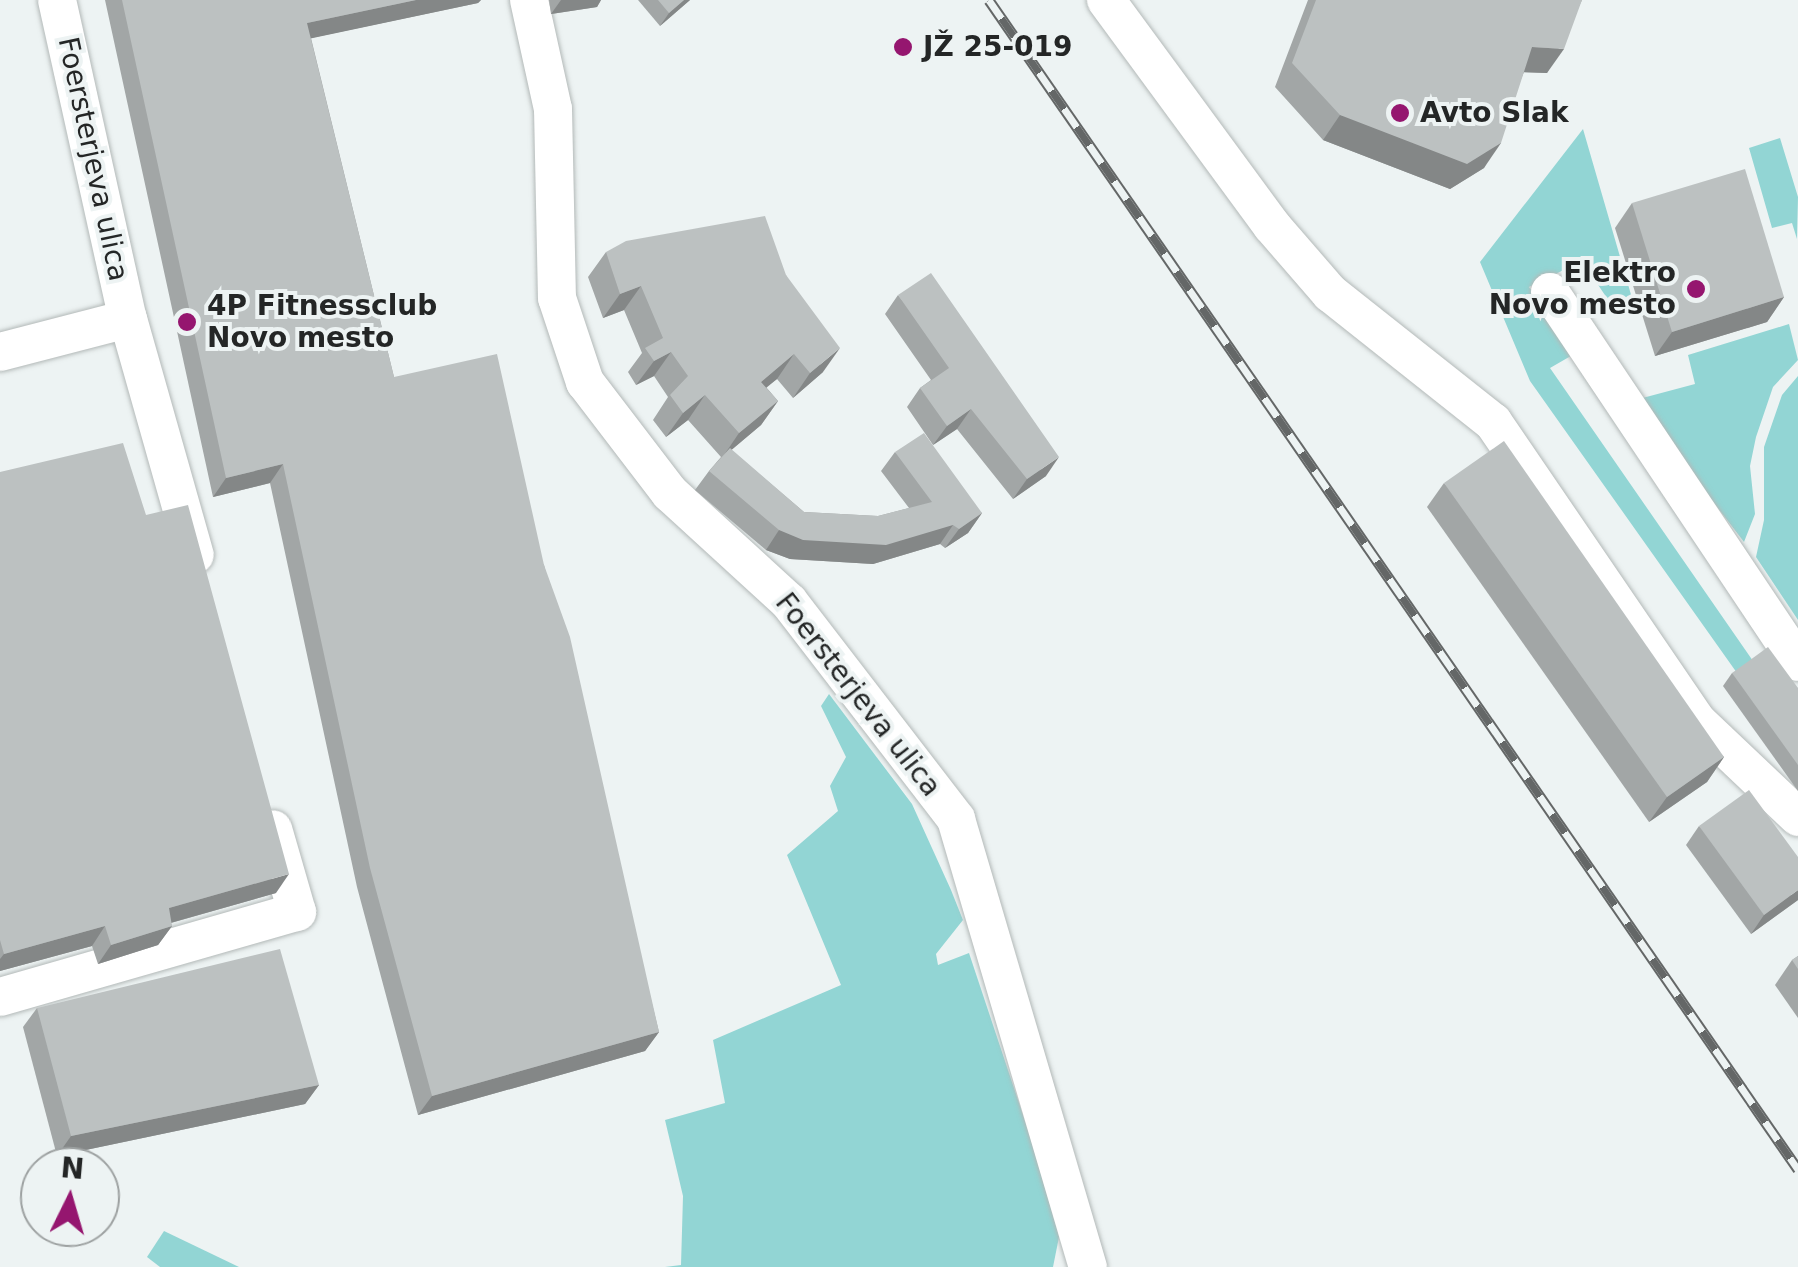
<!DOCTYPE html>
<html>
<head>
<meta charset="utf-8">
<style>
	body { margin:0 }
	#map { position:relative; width:1798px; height:1267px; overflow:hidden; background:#edf3f3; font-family:"DejaVu Sans",sans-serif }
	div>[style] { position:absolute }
	.green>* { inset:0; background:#92d5d4 }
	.roads { filter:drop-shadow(0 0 2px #b3b9b8) drop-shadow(0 0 2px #b3b9b8) }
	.minor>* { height:38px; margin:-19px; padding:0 19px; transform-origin:19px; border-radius:19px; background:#fff }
	.rail>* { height:11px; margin-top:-5.5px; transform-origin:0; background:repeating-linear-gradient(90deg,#edf3f3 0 22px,#646767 0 44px); box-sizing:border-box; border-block:2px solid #646767 }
	.wall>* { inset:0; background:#a2a6a6 }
	.shaded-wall>* { inset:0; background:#848787 }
	.building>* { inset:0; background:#bcc1c1 }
	.dots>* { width:28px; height:28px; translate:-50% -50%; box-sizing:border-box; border:5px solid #edf3f3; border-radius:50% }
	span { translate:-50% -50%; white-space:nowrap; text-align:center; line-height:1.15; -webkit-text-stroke:8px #edf3f3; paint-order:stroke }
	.poi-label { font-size:28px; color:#242626; font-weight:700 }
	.left { translate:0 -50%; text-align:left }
	.right { translate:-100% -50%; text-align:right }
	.street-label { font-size:28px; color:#242626 }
	.north { position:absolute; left:20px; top:1147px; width:100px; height:100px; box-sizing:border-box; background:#edf3f3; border:2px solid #9da1a1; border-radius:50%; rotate:5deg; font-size:28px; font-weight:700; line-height:40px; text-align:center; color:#242626 }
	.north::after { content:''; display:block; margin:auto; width:35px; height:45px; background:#95166f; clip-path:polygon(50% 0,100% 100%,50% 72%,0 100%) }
</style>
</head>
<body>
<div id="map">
	<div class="green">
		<i style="clip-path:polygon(1583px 129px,1634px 305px,1615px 310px,1582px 261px,1529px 287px,1576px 353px,1550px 368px,1753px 661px,1737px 673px,1530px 381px,1480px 262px)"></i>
		<i style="clip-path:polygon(1780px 138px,1798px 197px,1797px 239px,1792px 223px,1772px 228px,1749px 148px)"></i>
		<i style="clip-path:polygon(1789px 324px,1798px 360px,1773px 387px,1756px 437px,1750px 466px,1755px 514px,1744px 542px,1635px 400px,1695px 384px,1688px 355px)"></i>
		<i style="clip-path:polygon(1798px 376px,1798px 620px,1756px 557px,1764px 520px,1764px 447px,1782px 395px)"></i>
		<i style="clip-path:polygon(829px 694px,912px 804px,951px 890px,963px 920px,936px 954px,938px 965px,969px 953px,1048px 1190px,1059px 1237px,1053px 1267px,665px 1267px,681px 1265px,683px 1196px,665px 1120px,725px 1103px,713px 1040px,841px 985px,787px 855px,838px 811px,830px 786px,846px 757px,821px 706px)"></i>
		<i style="clip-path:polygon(164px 1231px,239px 1267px,160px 1267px,147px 1257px)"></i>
	</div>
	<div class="roads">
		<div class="minor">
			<i style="left:57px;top:0;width:327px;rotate:77.5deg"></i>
			<i style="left:128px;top:319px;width:245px;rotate:74.2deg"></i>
			<i style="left:529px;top:0;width:112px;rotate:77.6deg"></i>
			<i style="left:553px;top:109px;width:189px;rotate:88.8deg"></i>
			<i style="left:557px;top:298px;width:89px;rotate:71.6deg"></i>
			<i style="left:585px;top:382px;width:140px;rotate:52.6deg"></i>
			<i style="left:670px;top:493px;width:161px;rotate:42.5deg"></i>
			<i style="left:789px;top:602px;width:274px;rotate:52.4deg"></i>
			<i style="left:956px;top:819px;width:467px;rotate:73.6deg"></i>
			<i style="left:1106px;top:0;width:280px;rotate:53.7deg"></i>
			<i style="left:1272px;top:226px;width:89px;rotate:49.1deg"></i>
			<i style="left:1330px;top:293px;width:208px;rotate:38.4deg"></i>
			<i style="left:1493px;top:422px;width:363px;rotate:55.7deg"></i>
			<i style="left:1698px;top:722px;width:138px;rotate:43.5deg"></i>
			<i style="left:1550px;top:292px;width:445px;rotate:56.2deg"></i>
			<i style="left:0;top:352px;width:132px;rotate:-14.5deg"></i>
			<i style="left:0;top:997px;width:309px;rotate:-16deg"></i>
			<i style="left:297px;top:912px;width:86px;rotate:-106.1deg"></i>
		</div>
	</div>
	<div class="rail">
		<i style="left:989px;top:0;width:1422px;rotate:55.32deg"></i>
	</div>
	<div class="wall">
		<i style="clip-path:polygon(105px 0,481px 0,478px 3px,311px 38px,394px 377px,544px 565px,659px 1032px,645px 1051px,418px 1115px,357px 887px,270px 483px,213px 497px)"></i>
		<i style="clip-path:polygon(549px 0,601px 0,597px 7px,551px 14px)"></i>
		<i style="clip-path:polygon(638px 0,690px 0,660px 26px)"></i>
		<i style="clip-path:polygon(1308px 0,1582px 0,1547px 73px,1524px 72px,1484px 168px,1450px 189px,1323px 140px,1275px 87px)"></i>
		<i style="clip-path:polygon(1632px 203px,1784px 297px,1767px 322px,1655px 356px,1615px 228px)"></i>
		<i style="clip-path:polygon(606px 252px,786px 275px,823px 372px,793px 398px,777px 379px,766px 387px,778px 401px,761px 425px,731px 450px,804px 512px,878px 516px,909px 508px,881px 471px,895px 452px,982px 513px,968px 533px,945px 548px,940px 544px,873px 564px,790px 559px,766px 550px,695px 490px,709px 471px,721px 457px,688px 420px,666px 437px,653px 420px,668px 397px,654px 376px,636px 385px,628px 372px,642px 353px,624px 310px,603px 318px,588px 277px)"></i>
		<i style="clip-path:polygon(898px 295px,1046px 476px,1013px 499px,957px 429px,933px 445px,907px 407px,920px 388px,931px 380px,885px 314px)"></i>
		<i style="clip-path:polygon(0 472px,146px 515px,276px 893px,171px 923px,172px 926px,158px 945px,98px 964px,92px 946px,0 971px)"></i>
		<i style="clip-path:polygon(1444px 483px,1724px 757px,1707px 782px,1649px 822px,1427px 507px)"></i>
		<i style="clip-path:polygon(1732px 673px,1798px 688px,1798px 791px,1723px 686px)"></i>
		<i style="clip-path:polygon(1699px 826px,1798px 900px,1751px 934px,1686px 845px)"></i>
		<i style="clip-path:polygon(1798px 956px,1798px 1018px,1775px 985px,1792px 960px)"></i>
		<i style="clip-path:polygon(37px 1008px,319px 1085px,305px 1104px,57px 1156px,23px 1027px)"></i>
	</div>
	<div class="shaded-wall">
		<i style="clip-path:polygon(416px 0,481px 0,478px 3px,294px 42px,307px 23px)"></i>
		<i style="clip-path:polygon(561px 0,601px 0,597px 7px,551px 14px)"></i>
		<i style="clip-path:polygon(684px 0,690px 0,660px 26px,669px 13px)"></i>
		<i style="clip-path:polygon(1532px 47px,1564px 49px,1547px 73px,1515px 72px)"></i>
		<i style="clip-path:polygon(1340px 115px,1501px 143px,1484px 168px,1450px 189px,1323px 140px)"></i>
		<i style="clip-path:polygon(641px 286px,624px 310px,603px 318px,620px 294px)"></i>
		<i style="clip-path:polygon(1784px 297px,1767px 322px,1655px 356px,1672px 332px)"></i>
		<i style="clip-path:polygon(840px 348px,823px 372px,793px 398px,810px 373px)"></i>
		<i style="clip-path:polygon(671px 352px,654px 376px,636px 385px,654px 361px)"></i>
		<i style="clip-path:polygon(794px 354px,777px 379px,744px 406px,761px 382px)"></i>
		<i style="clip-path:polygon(705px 395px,688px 420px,666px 437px,683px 413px)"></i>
		<i style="clip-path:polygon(778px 401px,761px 425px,722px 458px,739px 433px)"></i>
		<i style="clip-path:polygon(971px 409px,957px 429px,933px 445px,947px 426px)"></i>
		<i style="clip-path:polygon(1059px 457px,1046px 476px,1013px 499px,1027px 479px)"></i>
		<i style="clip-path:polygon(283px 464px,270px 483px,213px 497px,226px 478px)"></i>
		<i style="clip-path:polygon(982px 513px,968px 533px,945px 548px,959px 529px)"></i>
		<i style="clip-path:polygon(953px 525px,940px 544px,873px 564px,790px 559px,766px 550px,779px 530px)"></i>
		<i style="clip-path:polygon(1724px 757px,1707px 782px,1649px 822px,1667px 797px)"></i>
		<i style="clip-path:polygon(289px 874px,276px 893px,156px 927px,169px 908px)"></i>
		<i style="clip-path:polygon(1798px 890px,1798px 900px,1751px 934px,1764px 915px)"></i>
		<i style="clip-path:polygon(105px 926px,92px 946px,0 971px,0 959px,4px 954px)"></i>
		<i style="clip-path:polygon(172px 926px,158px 945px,98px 964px,111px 945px)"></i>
		<i style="clip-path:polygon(659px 1032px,645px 1051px,418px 1115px,432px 1096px)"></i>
		<i style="clip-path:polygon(319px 1085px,305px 1104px,57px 1156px,71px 1136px)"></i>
	</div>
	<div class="building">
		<i style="clip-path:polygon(122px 0,416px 0,307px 23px,394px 377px,497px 354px,544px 565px,570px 637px,659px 1032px,432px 1096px,370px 868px,283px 464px,226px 478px)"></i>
		<i style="clip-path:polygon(658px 0,684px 0,669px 13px)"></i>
		<i style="clip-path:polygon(1316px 0,1582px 0,1564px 49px,1532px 47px,1501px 143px,1467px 164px,1340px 115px,1292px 63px)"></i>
		<i style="clip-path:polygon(1745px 169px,1784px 297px,1672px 332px,1632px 203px)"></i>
		<i style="clip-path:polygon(765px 216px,786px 275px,840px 348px,810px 373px,794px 354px,761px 382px,778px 401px,739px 433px,705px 395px,683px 413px,670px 395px,688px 376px,671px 352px,654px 361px,645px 348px,663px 338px,641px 286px,620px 294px,606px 252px,626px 241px)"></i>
		<i style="clip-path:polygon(931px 273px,1059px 457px,1027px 479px,971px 409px,947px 426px,920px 388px,949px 368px,898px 295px)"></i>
		<i style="clip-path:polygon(924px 433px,982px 513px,959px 529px,953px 525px,886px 545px,803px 540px,779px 530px,709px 471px,730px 448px,804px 512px,878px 516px,932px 502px,895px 452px)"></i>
		<i style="clip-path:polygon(1504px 441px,1724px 757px,1667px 797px,1444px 483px)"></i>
		<i style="clip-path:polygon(123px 443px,146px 515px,188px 505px,289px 874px,169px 908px,172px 926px,111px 945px,105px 926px,4px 954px,0 940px,0 472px)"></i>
		<i style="clip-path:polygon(1768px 647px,1798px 688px,1798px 765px,1732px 673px)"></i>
		<i style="clip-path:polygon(1749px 790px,1798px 857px,1798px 890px,1764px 915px,1699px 826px)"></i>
		<i style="clip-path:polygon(280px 949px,319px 1085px,71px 1136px,37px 1008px)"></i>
		<i style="clip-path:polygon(1798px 956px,1798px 969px,1792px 960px)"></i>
	</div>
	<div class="dots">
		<i style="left:903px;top:47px;background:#95166f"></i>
		<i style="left:1400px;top:113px;background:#95166f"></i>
		<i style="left:1696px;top:289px;background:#95166f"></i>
		<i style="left:187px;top:322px;background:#95166f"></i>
	</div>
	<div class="poi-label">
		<span class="left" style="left:923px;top:47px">JŽ 25-019</span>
		<span class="left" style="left:1420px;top:113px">Avto Slak</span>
		<span class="right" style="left:1676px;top:289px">Elektro<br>Novo mesto</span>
		<span class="left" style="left:207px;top:322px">4P Fitnessclub<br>Novo mesto</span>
	</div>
	<div class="street-label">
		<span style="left:93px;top:159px;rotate:78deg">Foersterjeva ulica</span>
		<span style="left:858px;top:695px;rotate:52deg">Foersterjeva ulica</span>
	</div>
	<div class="north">N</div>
</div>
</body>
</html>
